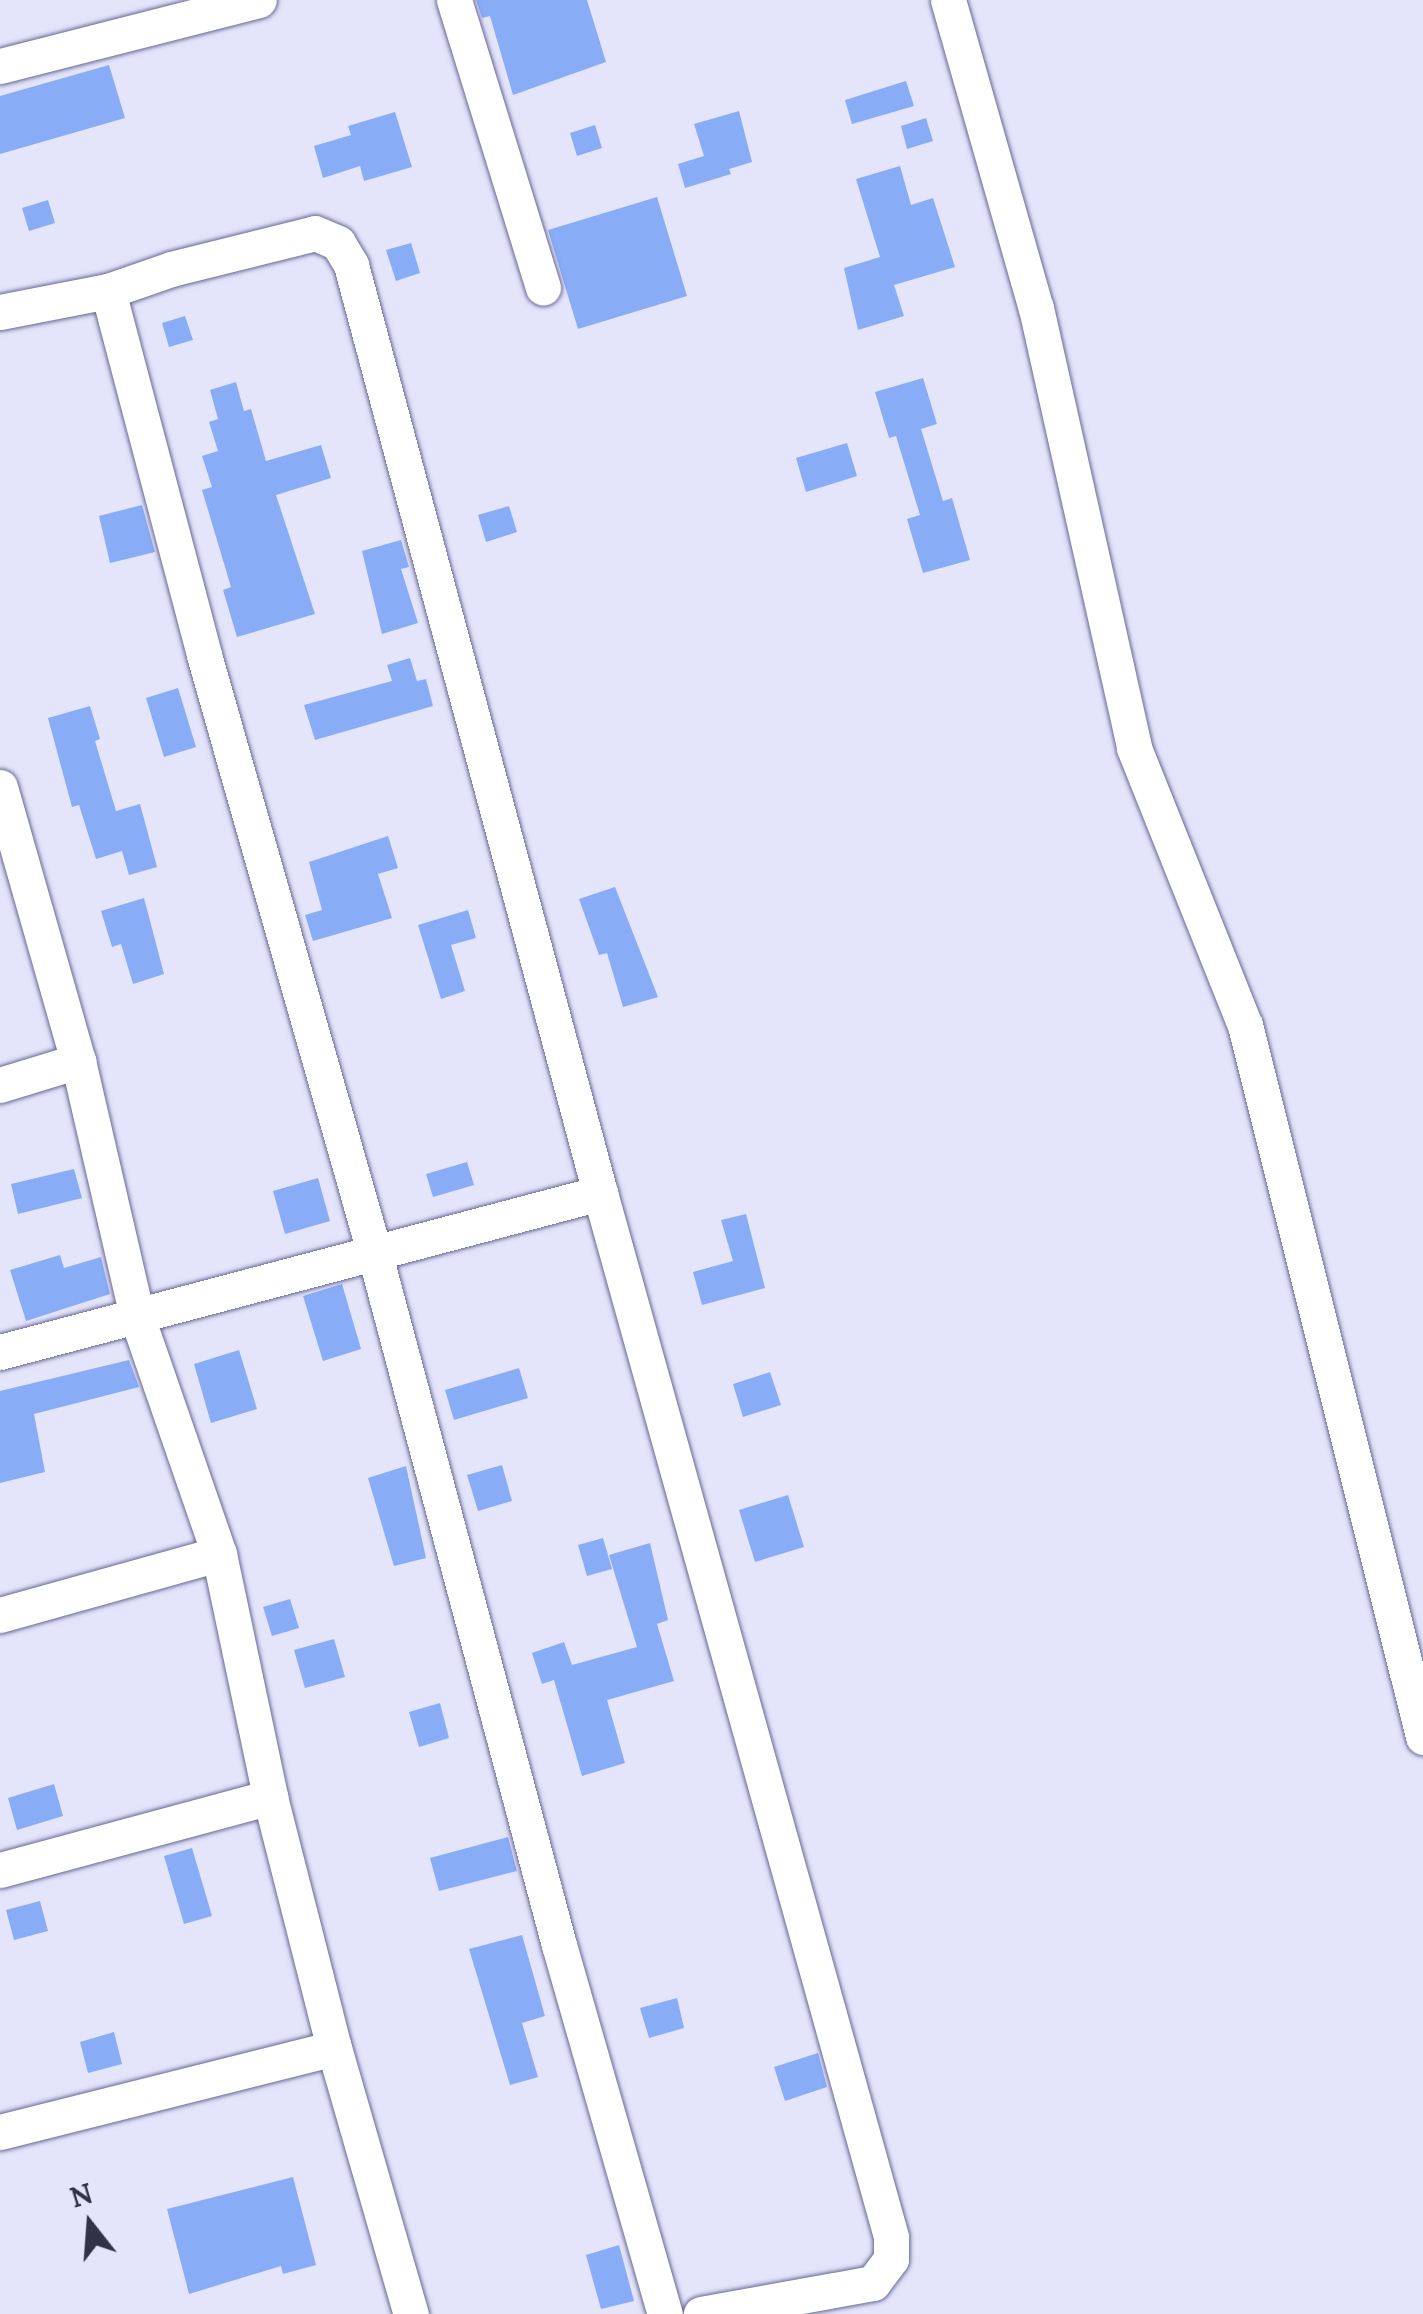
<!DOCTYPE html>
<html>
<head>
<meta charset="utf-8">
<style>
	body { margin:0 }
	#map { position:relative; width:1423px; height:2314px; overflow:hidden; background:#e4e5fb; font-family:Lora,serif }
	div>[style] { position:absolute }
	.building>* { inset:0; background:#89acf7 }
	.roads { filter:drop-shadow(0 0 2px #676796) drop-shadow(0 0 2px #676796) }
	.street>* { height:35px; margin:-17.5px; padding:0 17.5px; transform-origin:17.5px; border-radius:17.5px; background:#fff }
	span { translate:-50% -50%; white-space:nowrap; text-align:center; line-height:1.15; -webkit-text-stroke:8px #e4e5fb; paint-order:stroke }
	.north { position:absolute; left:40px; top:2174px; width:100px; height:100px; -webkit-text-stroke:8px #e4e5fb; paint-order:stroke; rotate:343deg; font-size:28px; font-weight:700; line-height:40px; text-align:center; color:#323247 }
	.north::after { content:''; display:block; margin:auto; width:35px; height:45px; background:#323247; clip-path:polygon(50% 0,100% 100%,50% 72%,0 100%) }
</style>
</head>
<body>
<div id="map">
	<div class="building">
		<i style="clip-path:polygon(476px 0,587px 0,606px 62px,513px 95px,490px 16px,482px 18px)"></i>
		<i style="clip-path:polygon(109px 65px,125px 118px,0 154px,0 96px)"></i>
		<i style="clip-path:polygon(906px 81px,914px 106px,852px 124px,845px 100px)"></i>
		<i style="clip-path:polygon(739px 111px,752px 162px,729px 169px,731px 174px,685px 188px,678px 164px,704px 156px,694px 124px)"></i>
		<i style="clip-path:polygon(395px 112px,412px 167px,364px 181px,360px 166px,323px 178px,314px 146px,351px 135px,348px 126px)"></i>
		<i style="clip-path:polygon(926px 118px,933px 141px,907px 149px,901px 126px)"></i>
		<i style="clip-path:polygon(595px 125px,602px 148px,577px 156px,570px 133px)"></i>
		<i style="clip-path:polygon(900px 166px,911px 205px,933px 198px,955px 267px,894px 285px,904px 316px,858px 330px,844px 268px,880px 257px,856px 179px)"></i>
		<i style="clip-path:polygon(657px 197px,687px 296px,578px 329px,548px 230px)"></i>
		<i style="clip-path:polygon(48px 200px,55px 223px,29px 231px,22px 208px)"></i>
		<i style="clip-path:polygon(411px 243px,420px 273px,396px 281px,386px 250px)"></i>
		<i style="clip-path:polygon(185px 316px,193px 340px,169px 347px,162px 323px)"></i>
		<i style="clip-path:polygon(923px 378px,937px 424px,921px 429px,943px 501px,952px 498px,970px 560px,923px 573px,907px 519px,920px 515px,896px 436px,889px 438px,875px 392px)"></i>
		<i style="clip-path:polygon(236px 382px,244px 411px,251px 409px,266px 461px,321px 445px,331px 478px,276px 495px,315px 614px,237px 637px,223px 590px,231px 587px,202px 490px,212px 487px,202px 456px,218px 451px,209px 422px,218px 419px,210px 390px)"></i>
		<i style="clip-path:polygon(847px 443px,857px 476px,806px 492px,796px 458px)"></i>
		<i style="clip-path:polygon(142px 505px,155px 552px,110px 563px,99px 516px)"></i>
		<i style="clip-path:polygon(509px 506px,517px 532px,486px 542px,478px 515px)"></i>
		<i style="clip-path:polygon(401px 540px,409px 567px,401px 569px,418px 623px,382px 634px,362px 551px)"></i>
		<i style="clip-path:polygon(410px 658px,417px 681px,426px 679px,433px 706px,315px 740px,304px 705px,392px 681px,387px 665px)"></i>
		<i style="clip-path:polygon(178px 688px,196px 747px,164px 757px,146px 698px)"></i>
		<i style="clip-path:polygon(90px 706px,100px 739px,95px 741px,116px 811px,140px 804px,157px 867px,129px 875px,122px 851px,96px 859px,79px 805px,72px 807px,48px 718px)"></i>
		<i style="clip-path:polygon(388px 836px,398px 868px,378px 874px,392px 918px,313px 941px,305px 915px,322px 910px,309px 862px)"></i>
		<i style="clip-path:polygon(615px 887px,658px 997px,623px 1007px,607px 953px,599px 955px,579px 899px)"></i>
		<i style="clip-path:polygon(144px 898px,164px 974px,133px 984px,121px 944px,112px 947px,101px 911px)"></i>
		<i style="clip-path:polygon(468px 910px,476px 938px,451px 945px,465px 991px,441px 999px,418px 925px)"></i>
		<i style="clip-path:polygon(467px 1162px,474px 1185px,433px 1197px,426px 1174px)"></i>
		<i style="clip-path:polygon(74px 1169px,82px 1198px,18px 1214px,11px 1184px)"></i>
		<i style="clip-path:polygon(318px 1178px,330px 1221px,285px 1234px,273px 1191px)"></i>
		<i style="clip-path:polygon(746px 1214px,765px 1288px,702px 1305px,693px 1272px,733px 1261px,721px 1220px)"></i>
		<i style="clip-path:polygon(60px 1255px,64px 1268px,101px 1257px,110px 1294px,26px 1321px,10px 1270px)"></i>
		<i style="clip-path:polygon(342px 1284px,361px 1349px,323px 1361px,303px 1296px)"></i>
		<i style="clip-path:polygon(239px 1350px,257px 1409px,211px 1423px,194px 1364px)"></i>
		<i style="clip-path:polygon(129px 1360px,139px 1387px,34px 1414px,45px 1472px,0 1483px,0 1391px)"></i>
		<i style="clip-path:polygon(519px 1368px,528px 1398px,454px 1420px,445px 1390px)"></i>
		<i style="clip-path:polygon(770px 1372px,781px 1405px,743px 1417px,733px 1384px)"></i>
		<i style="clip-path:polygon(502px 1465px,512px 1501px,478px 1511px,467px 1475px)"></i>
		<i style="clip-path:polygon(406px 1466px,426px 1558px,394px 1566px,368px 1478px)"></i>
		<i style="clip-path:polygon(788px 1495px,804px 1547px,755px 1562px,739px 1510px)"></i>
		<i style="clip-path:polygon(603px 1538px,612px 1569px,587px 1576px,578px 1545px)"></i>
		<i style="clip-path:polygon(650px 1543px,668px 1620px,657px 1624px,674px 1681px,607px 1700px,625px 1763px,582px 1776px,554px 1680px,542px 1684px,532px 1653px,564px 1642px,572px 1665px,637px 1647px,609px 1555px)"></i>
		<i style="clip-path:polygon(290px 1599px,299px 1628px,272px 1636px,263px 1607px)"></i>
		<i style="clip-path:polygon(334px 1639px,345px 1677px,305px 1688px,294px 1650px)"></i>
		<i style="clip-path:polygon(440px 1703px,449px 1738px,419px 1747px,409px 1712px)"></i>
		<i style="clip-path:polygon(54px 1784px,63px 1816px,17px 1830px,8px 1798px)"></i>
		<i style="clip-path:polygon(508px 1837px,517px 1871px,439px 1891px,430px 1858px)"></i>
		<i style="clip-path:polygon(192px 1848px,212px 1916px,184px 1924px,164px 1856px)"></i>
		<i style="clip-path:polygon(40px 1901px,48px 1931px,14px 1940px,6px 1910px)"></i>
		<i style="clip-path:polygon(522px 1935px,545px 2016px,522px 2023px,538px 2077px,510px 2085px,469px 1949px)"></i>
		<i style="clip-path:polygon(677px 1998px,684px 2028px,649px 2038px,640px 2008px)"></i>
		<i style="clip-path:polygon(114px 2032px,122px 2064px,88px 2073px,80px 2042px)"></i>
		<i style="clip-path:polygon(818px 2053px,827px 2087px,785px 2101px,774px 2067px)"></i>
		<i style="clip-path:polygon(293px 2177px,316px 2265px,283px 2274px,281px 2266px,189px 2294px,167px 2209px)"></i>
		<i style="clip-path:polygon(619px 2245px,634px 2301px,601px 2309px,586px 2255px)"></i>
	</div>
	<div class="roads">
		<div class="street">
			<i style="left:454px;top:0;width:301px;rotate:72.8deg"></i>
			<i style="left:948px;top:0;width:320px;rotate:74.1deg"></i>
			<i style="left:1036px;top:308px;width:451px;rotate:77.4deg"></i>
			<i style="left:1134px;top:748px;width:298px;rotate:68.2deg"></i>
			<i style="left:1245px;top:1025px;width:734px;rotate:75.96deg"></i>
			<i style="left:0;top:66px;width:267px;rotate:-14.3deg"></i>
			<i style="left:108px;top:291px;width:376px;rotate:75.2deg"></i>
			<i style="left:204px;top:655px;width:624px;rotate:74.09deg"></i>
			<i style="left:375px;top:1255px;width:714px;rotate:75.07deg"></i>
			<i style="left:559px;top:1945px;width:384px;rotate:74deg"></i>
			<i style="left:0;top:312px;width:110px;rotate:-11deg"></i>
			<i style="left:108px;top:291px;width:67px;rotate:-19.2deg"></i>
			<i style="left:171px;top:269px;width:148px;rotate:-14deg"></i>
			<i style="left:315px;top:233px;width:25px;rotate:23deg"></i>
			<i style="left:338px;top:243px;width:26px;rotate:59deg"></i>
			<i style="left:351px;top:265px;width:961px;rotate:74.98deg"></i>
			<i style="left:600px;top:1193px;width:1084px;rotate:74.42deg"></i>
			<i style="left:891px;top:2237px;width:22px;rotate:90deg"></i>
			<i style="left:891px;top:2259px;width:30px;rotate:127deg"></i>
			<i style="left:873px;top:2283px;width:175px;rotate:169.8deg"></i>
			<i style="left:0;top:787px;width:285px;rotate:74.1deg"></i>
			<i style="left:78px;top:1061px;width:263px;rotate:77deg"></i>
			<i style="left:137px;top:1317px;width:251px;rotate:70.9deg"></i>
			<i style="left:219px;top:1554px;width:248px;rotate:78.1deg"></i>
			<i style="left:270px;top:1797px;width:259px;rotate:75.7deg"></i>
			<i style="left:334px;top:2048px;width:277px;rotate:73.9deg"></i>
			<i style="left:0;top:1085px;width:82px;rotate:-17.1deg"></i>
			<i style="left:0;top:1352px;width:621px;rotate:-14.84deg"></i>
			<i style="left:0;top:1615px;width:227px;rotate:-15.6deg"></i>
			<i style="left:0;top:1870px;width:280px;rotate:-15.1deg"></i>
			<i style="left:0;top:2132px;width:344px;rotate:-14.1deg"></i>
		</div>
	</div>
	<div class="north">N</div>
</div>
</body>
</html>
